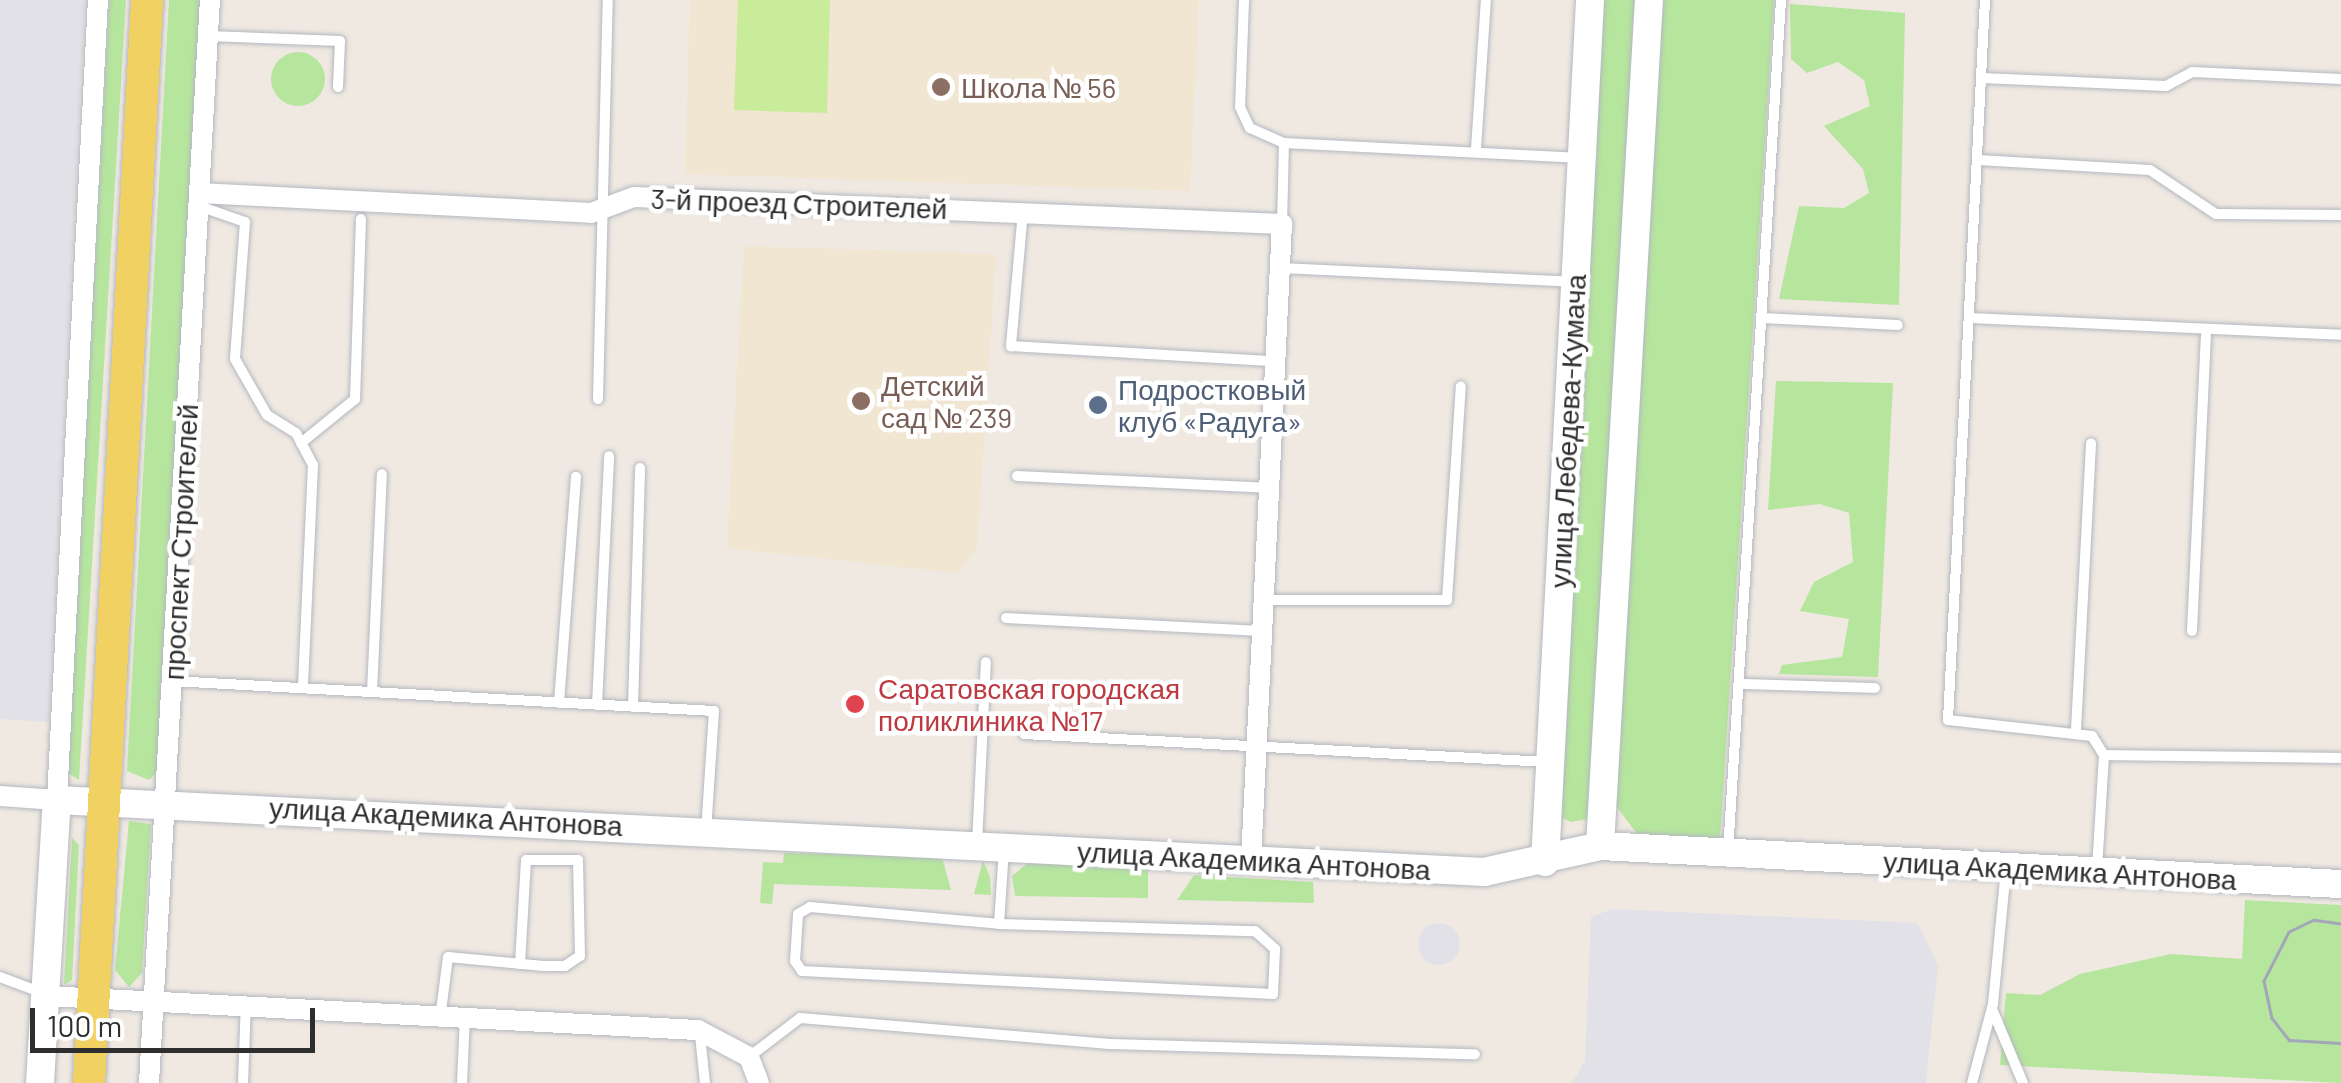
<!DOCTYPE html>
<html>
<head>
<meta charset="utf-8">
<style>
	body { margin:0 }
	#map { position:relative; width:2341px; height:1083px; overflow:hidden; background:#efe9e1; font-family:Barlow,sans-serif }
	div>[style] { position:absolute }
	.industrial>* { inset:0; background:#e3e1e8 }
	.round { border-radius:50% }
	.education>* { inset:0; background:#f0e6d1 }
	.green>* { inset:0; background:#b6e59e }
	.pitch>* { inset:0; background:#c9ec9a }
	.roads { filter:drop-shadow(0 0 2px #b4b7c1) drop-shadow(0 0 2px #b4b7c1) }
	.lane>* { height:10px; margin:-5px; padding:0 5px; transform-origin:5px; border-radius:5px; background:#fff }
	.street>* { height:20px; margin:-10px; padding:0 10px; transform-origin:10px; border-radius:10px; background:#fff }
	.secondary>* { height:28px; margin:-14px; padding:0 14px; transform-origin:14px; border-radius:14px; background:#fff }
	.primary>* { height:32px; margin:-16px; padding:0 16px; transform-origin:16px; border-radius:16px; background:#f2d163 }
	.tram>* { height:2.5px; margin:-1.25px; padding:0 1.25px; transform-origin:1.25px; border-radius:1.25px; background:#a3a6b8 }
	.dots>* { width:28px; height:28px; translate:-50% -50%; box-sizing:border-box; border:5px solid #fff; border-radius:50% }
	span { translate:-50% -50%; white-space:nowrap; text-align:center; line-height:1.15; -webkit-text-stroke:9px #fff; paint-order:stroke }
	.education-label { font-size:28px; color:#785e54 }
	.left { translate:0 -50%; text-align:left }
	.street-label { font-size:28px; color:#2e2e2e }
	.service-label { font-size:28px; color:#4e5e75 }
	.health-label { font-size:28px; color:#be3a42 }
	.scale { position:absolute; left:30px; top:1008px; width:285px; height:45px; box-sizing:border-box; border:5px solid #2e2e2e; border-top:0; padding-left:12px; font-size:30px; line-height:35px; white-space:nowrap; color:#2e2e2e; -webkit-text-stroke:8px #fff; paint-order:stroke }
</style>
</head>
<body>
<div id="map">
	<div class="industrial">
		<i style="clip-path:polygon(0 0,85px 0,49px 722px,0 719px)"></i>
		<i style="clip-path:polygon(1612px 909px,1917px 923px,1938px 965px,1926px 1083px,1572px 1083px,1585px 1061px,1591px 917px)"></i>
		<i class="round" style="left:1418px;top:923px;width:42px;height:42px"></i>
	</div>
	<div class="education">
		<i style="clip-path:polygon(690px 0,1199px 0,1190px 191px,685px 174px)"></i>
		<i style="clip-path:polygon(744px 246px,996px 254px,977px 548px,957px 573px,727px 548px)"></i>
	</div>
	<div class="green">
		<i style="clip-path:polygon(109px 0,126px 0,79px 780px,68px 773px)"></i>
		<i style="clip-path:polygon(169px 0,203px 0,158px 771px,149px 780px,127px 771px)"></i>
		<i style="clip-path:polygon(1598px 0,1636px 0,1588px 819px,1571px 822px,1559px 816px)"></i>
		<i style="clip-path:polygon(1657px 0,1774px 0,1720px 840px,1638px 835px,1613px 802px)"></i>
		<i style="clip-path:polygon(1790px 4px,1905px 13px,1899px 305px,1779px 299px,1799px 206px,1844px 208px,1869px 193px,1863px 169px,1824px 126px,1870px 106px,1864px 80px,1838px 62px,1807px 73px,1791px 59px)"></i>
		<i class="round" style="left:271px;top:52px;width:54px;height:54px"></i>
		<i style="clip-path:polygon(1776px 381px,1893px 383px,1878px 677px,1779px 674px,1782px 665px,1842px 657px,1849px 619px,1800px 611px,1814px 582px,1853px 562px,1849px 513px,1820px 504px,1768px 510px)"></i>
		<i style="clip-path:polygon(129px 821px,151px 824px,142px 973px,129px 987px,115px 970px)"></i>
		<i style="clip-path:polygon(72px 838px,79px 845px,72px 980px,64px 985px)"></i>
		<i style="clip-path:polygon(784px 853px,942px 857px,951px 890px,774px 884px,772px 904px,760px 903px,763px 862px,783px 863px)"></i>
		<i style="clip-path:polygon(983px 860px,990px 877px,991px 895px,974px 894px)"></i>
		<i style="clip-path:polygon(1030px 861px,1148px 869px,1148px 898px,1015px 896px,1012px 876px)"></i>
		<i style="clip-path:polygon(1194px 875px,1313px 882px,1314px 903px,1177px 900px)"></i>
		<i style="clip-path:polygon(2245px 900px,2341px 905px,2341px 1083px,2000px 1065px,2006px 993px,2040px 995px,2080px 974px,2171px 954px,2242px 959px)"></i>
	</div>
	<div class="pitch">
		<i style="clip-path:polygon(738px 0,830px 0,827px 113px,734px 110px)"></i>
	</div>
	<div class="roads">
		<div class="lane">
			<i style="left:1244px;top:0;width:107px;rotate:92.1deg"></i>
			<i style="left:1240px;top:107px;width:23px;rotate:65deg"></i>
			<i style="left:1250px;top:128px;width:37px;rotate:24deg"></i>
			<i style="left:1284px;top:143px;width:81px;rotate:91.4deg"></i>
			<i style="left:1985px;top:0;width:721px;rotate:92.94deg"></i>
			<i style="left:1948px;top:720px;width:145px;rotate:6.3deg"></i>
			<i style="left:2092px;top:736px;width:22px;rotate:58deg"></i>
			<i style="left:2104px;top:755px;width:115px;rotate:93.5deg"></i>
			<i style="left:209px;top:36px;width:131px;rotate:2.2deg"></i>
			<i style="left:340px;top:41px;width:46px;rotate:92.5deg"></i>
			<i style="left:1982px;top:78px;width:184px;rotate:2.5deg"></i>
			<i style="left:2166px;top:86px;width:30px;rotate:-28deg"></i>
			<i style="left:2192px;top:72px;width:149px;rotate:2.7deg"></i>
			<i style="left:1284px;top:143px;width:293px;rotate:2.9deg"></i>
			<i style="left:1476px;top:149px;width:149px;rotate:-86.2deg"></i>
			<i style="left:1978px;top:160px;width:172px;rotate:3.3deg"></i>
			<i style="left:2150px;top:170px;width:79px;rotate:33.7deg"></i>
			<i style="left:2216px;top:214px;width:125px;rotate:0.5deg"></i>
			<i style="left:199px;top:206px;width:49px;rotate:19.2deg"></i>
			<i style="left:245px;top:222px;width:137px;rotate:94.2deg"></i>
			<i style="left:235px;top:359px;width:64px;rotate:60.3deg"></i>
			<i style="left:267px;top:415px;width:34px;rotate:32deg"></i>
			<i style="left:296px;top:433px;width:36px;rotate:62deg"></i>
			<i style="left:313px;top:465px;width:223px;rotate:92.6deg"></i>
			<i style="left:1023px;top:211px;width:136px;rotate:95.1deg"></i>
			<i style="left:1011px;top:346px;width:263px;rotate:3.3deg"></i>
			<i style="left:1281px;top:268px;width:292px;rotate:2.7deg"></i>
			<i style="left:1763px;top:318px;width:135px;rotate:3deg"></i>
			<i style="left:1970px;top:318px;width:371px;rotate:2.6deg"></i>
			<i style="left:598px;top:399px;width:399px;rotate:-88.6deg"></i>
			<i style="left:301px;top:443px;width:70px;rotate:-39.2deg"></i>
			<i style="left:355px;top:399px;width:180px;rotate:-88.1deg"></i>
			<i style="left:1017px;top:476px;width:250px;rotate:2.7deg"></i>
			<i style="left:1263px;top:600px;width:184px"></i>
			<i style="left:1447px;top:600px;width:214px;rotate:-86.3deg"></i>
			<i style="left:1006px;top:618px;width:255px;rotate:2.9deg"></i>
			<i style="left:2192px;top:631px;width:296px;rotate:-87.3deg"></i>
			<i style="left:172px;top:681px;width:543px;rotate:3.17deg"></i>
			<i style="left:714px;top:711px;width:120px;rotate:93.8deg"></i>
			<i style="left:1741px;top:684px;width:134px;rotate:1.7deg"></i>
			<i style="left:372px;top:692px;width:218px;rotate:-87.4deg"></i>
			<i style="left:559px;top:703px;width:227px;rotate:-85.7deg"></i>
			<i style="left:597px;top:705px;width:249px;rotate:-87.2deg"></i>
			<i style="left:633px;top:707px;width:239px;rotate:-88.3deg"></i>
			<i style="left:2076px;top:730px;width:287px;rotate:-87deg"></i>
			<i style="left:1024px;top:734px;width:525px;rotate:3.06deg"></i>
			<i style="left:2104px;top:755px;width:237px;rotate:0.7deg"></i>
			<i style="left:977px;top:844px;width:182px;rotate:-87.2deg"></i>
			<i style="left:1728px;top:852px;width:854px;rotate:-86.44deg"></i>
			<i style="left:999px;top:924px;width:256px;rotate:1.6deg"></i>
			<i style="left:1255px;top:931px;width:27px;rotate:42deg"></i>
			<i style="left:1275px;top:949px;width:45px;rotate:92.5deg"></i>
			<i style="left:1273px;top:994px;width:472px;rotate:-177.2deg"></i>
			<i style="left:802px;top:971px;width:12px;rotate:-125deg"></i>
			<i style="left:795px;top:961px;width:47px;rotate:-86.3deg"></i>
			<i style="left:798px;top:914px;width:14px;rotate:-30deg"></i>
			<i style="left:810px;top:907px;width:190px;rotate:5.1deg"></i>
			<i style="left:999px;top:924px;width:76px;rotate:-86.2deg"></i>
			<i style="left:0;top:977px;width:43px;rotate:20.6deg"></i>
			<i style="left:1992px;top:1009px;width:80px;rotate:67.3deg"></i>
			<i style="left:441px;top:1011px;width:54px;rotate:-82.6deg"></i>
			<i style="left:448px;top:957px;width:96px;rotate:5.4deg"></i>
			<i style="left:544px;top:966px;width:21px"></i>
			<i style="left:565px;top:966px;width:18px;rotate:-34deg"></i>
			<i style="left:580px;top:956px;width:96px;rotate:-91.2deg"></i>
			<i style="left:578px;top:860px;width:52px;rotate:180deg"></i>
			<i style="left:526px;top:860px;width:104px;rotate:93.3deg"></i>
			<i style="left:700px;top:1035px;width:48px;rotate:84.1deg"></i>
			<i style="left:749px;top:1057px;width:64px;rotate:-37.4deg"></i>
			<i style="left:800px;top:1018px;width:308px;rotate:4.8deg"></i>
			<i style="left:1107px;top:1044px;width:368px;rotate:1.6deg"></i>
			<i style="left:243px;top:1083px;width:80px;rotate:-87.9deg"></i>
			<i style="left:462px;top:1083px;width:65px;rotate:-87.4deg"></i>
			<i style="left:1972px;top:1083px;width:82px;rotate:-75.1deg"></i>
			<i style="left:1993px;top:1004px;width:137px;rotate:-84.5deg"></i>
		</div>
		<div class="street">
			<i style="left:199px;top:193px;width:393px;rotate:2.9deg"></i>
			<i style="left:591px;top:213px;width:46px;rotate:-20.4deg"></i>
			<i style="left:634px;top:197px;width:649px;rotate:2.39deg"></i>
			<i style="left:1282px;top:224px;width:637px;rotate:92.79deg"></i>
			<i style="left:0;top:796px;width:57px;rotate:4deg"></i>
			<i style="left:57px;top:800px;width:801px;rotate:-87.07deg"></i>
			<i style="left:46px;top:996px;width:653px;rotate:2.99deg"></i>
			<i style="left:698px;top:1030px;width:58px;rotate:27.9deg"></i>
			<i style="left:749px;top:1057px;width:28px;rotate:69deg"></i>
			<i style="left:149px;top:1083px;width:1085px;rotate:-86.78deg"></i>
		</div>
		<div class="secondary">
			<i style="left:1600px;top:846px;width:847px;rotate:-86.69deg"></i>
			<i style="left:1545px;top:862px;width:863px;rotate:-87.01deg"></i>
			<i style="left:40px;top:1083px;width:284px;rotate:-86.6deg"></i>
			<i style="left:57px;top:800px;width:1429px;rotate:2.89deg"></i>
			<i style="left:1484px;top:872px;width:119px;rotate:-12.6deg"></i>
			<i style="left:1600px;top:846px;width:742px;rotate:2.94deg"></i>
		</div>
		<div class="primary">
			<i style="left:89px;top:1083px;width:1085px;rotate:-86.93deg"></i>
		</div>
	</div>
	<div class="tram">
		<i style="left:2341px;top:924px;width:27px;rotate:-172deg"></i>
		<i style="left:2314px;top:920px;width:28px;rotate:154deg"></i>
		<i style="left:2289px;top:932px;width:55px;rotate:117deg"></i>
		<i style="left:2264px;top:981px;width:38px;rotate:78deg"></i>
		<i style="left:2272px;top:1018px;width:28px;rotate:52deg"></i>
		<i style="left:2289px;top:1040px;width:52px;rotate:3.3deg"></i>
	</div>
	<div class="dots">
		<i style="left:941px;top:87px;background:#8d6e63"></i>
		<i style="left:861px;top:401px;background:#8d6e63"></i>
		<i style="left:1098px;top:405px;background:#5c6f8a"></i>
		<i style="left:855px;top:704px;background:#e0444e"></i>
	</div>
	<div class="education-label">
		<span class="left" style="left:961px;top:87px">Школа № 56</span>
		<span class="left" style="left:881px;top:401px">Детский<br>сад № 239</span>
	</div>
	<div class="street-label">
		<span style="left:799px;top:203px;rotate:2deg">3-й проезд Строителей</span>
		<span style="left:1567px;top:431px;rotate:-87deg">улица Лебедева-Кумача</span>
		<span style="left:180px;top:542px;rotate:-87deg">проспект Строителей</span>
		<span style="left:446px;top:816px;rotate:3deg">улица Академика Антонова</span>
		<span style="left:1254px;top:860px;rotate:3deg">улица Академика Антонова</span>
		<span style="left:2060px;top:870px;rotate:3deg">улица Академика Антонова</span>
	</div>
	<div class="service-label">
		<span class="left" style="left:1118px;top:405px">Подростковый<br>клуб «Радуга»</span>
	</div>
	<div class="health-label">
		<span class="left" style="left:878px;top:704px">Саратовская городская<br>поликлиника №17</span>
	</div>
	<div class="scale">100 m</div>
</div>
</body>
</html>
